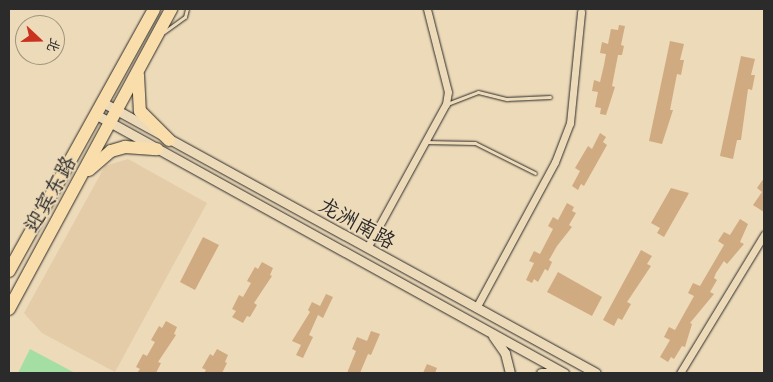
<!DOCTYPE html>
<html>
<head>
<meta charset="utf-8">
<style>
	body { margin:0 }
	#map { position:relative; width:773px; height:382px; overflow:hidden; background:#eddab8; font-family:Caveat,"LXGW WenKai TC",sans-serif }
	div>[style] { position:absolute }
	.built>* { inset:0; background:#e4cca8 }
	.green>* { inset:0; background:#a5dea3 }
	.building>* { inset:0; background:#d0ab82 }
	.roads { filter:drop-shadow(0 0 1px #2b2b2b) drop-shadow(0 0 1px #2b2b2b) }
	.lane>* { height:3px; margin:-1.5px; padding:0 1.5px; transform-origin:1.5px; border-radius:1.5px; background:#eddab8 }
	.street>* { height:7px; margin:-3.5px; padding:0 3.5px; transform-origin:3.5px; border-radius:3.5px; background:#eddab8 }
	.secondary>* { height:9px; margin:-4.5px; padding:0 4.5px; transform-origin:4.5px; border-radius:4.5px; background:#eddab8 }
	.highway>* { height:12px; margin:-6px; padding:0 6px; transform-origin:6px; border-radius:6px; background:#f9deab }
	span { translate:-50% -50%; white-space:nowrap; text-align:center; line-height:1.15; -webkit-text-stroke:4px #eddab8; paint-order:stroke }
	.street-label { font-size:21px; color:#2b2b2b }
	.frame { position:absolute; inset:0; border:10px solid #2b2b2b; pointer-events:none }
	.north { position:absolute; left:15px; top:15px; width:50px; height:50px; box-sizing:border-box; background:#eddab8; border:1px solid #9f9480; border-radius:50%; rotate:111deg; font-size:14px; font-weight:700; line-height:20px; text-align:center; color:#2b2b2b }
	.north::after { content:''; display:block; margin:auto; width:18px; height:22px; background:#c8321e; clip-path:polygon(50% 0,100% 100%,50% 72%,0 100%) }
</style>
</head>
<body>
<div id="map">
	<div class="built">
		<i style="clip-path:polygon(128px 159px,207px 203px,115px 372px,42px 333px,24px 313px,105px 166px)"></i>
	</div>
	<div class="green">
		<i style="clip-path:polygon(30px 349px,75px 373px,18px 373px)"></i>
	</div>
	<div class="building">
		<i style="clip-path:polygon(619px 25px,625px 26px,621px 45px,624px 46px,622px 55px,618px 55px,612px 86px,615px 87px,606px 115px,600px 114px,601px 108px,595px 107px,598px 92px,592px 91px,594px 80px,600px 82px,604px 65px,606px 54px,600px 53px,602px 42px,608px 44px,611px 29px,618px 30px)"></i>
		<i style="clip-path:polygon(670px 41px,684px 44px,680px 60px,684px 60px,681px 75px,677px 74px,670px 110px,673px 110px,662px 144px,649px 141px)"></i>
		<i style="clip-path:polygon(741px 56px,755px 59px,751px 75px,755px 75px,752px 90px,748px 89px,741px 140px,737px 140px,733px 159px,720px 156px)"></i>
		<i style="clip-path:polygon(600px 133px,606px 137px,603px 142px,607px 145px,584px 186px,581px 184px,578px 190px,572px 186px,580px 171px,575px 168px,588px 146px,592px 149px)"></i>
		<i style="clip-path:polygon(764px 178px,764px 212px,753px 205px,762px 192px,757px 188px)"></i>
		<i style="clip-path:polygon(671px 188px,689px 193px,664px 237px,657px 233px,660px 228px,651px 223px)"></i>
		<i style="clip-path:polygon(567px 203px,574px 207px,572px 211px,576px 213px,569px 225px,572px 227px,557px 246px,549px 260px,552px 262px,548px 271px,545px 269px,538px 282px,534px 279px,532px 283px,526px 280px,534px 263px,529px 261px,534px 251px,540px 254px,553px 229px,548px 226px,553px 217px,558px 220px)"></i>
		<i style="clip-path:polygon(740px 219px,748px 224px,740px 242px,744px 244px,727px 264px,724px 261px,716px 273px,714px 278px,717px 280px,710px 292px,714px 294px,690px 323px,692px 324px,685px 347px,682px 346px,674px 359px,671px 357px,668px 362px,660px 357px,670px 340px,664px 337px,669px 327px,675px 330px,694px 296px,688px 293px,693px 283px,700px 286px,724px 245px,718px 241px,724px 232px,730px 235px)"></i>
		<i style="clip-path:polygon(203px 237px,219px 245px,195px 290px,180px 282px)"></i>
		<i style="clip-path:polygon(641px 250px,652px 256px,647px 264px,651px 266px,627px 302px,631px 304px,622px 320px,618px 318px,614px 326px,603px 320px)"></i>
		<i style="clip-path:polygon(262px 262px,273px 268px,270px 275px,272px 276px,254px 303px,257px 305px,250px 317px,247px 316px,243px 323px,232px 317px,236px 311px,232px 309px,239px 295px,243px 297px,251px 283px,247px 281px,255px 267px,258px 269px)"></i>
		<i style="clip-path:polygon(558px 272px,602px 297px,592px 316px,547px 292px)"></i>
		<i style="clip-path:polygon(326px 294px,333px 297px,323px 318px,318px 315px,309px 335px,313px 337px,303px 358px,296px 355px,301px 345px,292px 341px,310px 312px,308px 310px,312px 302px,320px 306px)"></i>
		<i style="clip-path:polygon(166px 321px,177px 327px,174px 334px,176px 335px,158px 362px,161px 363px,156px 373px,137px 373px,140px 369px,136px 367px,143px 354px,147px 356px,155px 342px,151px 340px,159px 326px,162px 328px)"></i>
		<i style="clip-path:polygon(371px 331px,380px 334px,371px 355px,368px 354px,360px 373px,347px 373px,356px 351px,352px 349px,357px 337px,367px 341px)"></i>
		<i style="clip-path:polygon(217px 349px,228px 355px,225px 362px,227px 363px,222px 373px,204px 373px,206px 370px,202px 368px,210px 354px,213px 356px)"></i>
		<i style="clip-path:polygon(427px 364px,437px 368px,435px 373px,423px 373px)"></i>
	</div>
	<div class="roads">
		<div class="lane">
			<i style="left:164px;top:32px;width:26px;rotate:-36deg"></i>
			<i style="left:185px;top:17px;width:8px;rotate:-76deg"></i>
			<i style="left:447px;top:104px;width:33px;rotate:-21deg"></i>
			<i style="left:478px;top:92px;width:30px;rotate:14deg"></i>
			<i style="left:507px;top:99px;width:43px;rotate:-2.7deg"></i>
			<i style="left:425px;top:142px;width:50px;rotate:1.1deg"></i>
			<i style="left:475px;top:143px;width:67px;rotate:26.6deg"></i>
		</div>
		<div class="street">
			<i style="left:367px;top:248px;width:164px;rotate:-61.3deg"></i>
			<i style="left:446px;top:104px;width:12px;rotate:-81deg"></i>
			<i style="left:448px;top:92px;width:86px;rotate:-104.2deg"></i>
			<i style="left:476px;top:308px;width:166px;rotate:-61.6deg"></i>
			<i style="left:555px;top:162px;width:42px;rotate:-69deg"></i>
			<i style="left:570px;top:123px;width:112px;rotate:-84.3deg"></i>
			<i style="left:680px;top:373px;width:162px;rotate:-58.7deg"></i>
		</div>
		<div class="secondary">
			<i style="left:102px;top:102px;width:563px;rotate:28.75deg"></i>
			<i style="left:95px;top:114px;width:536px;rotate:28.91deg"></i>
			<i style="left:493px;top:336px;width:21px;rotate:55deg"></i>
			<i style="left:505px;top:353px;width:21px;rotate:76deg"></i>
			<i style="left:541px;top:373px;width:20px"></i>
		</div>
		<div class="highway">
			<i style="left:138px;top:75px;width:36px;rotate:87deg"></i>
			<i style="left:140px;top:111px;width:41px;rotate:45deg"></i>
			<i style="left:89px;top:170px;width:29px;rotate:-41deg"></i>
			<i style="left:111px;top:151px;width:15px;rotate:-16deg"></i>
			<i style="left:125px;top:147px;width:32px;rotate:4deg"></i>
			<i style="left:9px;top:271px;width:299px;rotate:-61deg"></i>
			<i style="left:9px;top:309px;width:341px;rotate:-61.6deg"></i>
		</div>
	</div>
	<div class="street-label">
		<span style="left:50px;top:194px;rotate:-61deg">迎宾东路</span>
		<span style="left:357px;top:223px;rotate:29deg">龙洲南路</span>
	</div>
	<div class="frame"></div>
	<div class="north">北</div>
</div>
</body>
</html>
